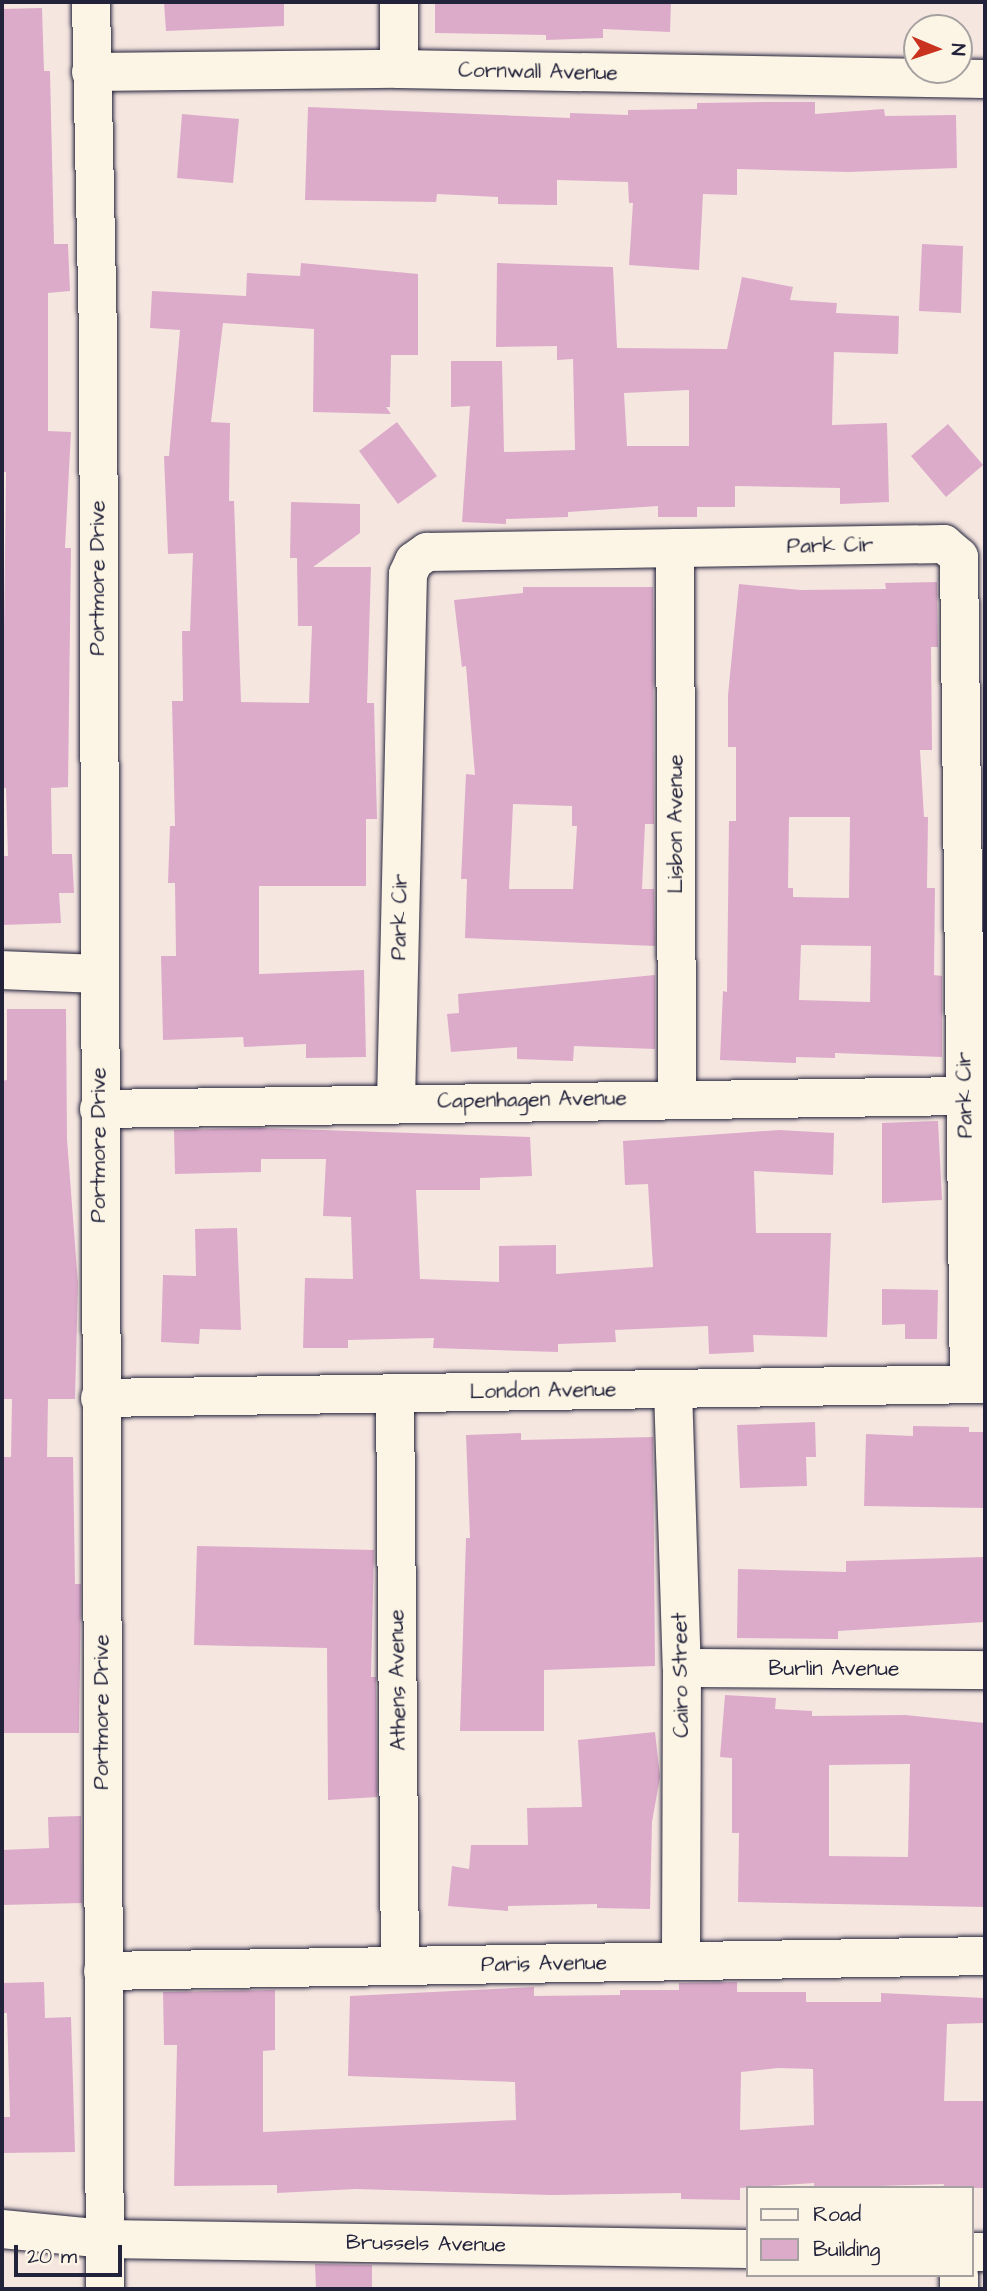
<!DOCTYPE html>
<html>
<head>
<meta charset="utf-8">
<style>
	body { margin:0 }
	#map { position:relative; width:987px; height:2291px; overflow:hidden; background:#f6e6e0; font-family:"Architects Daughter",sans-serif }
	div>[style] { position:absolute }
	.building>* { inset:0; background:#dcabca }
	.roads { filter:drop-shadow(0 0 2px #22223b) drop-shadow(0 0 2px #22223b) }
	.street>* { height:38px; margin:-19px; padding:0 19px; transform-origin:19px; border-radius:19px; background:#fcf5e5 }
	.secondary>* { height:38px; margin:-19px; padding:0 19px; transform-origin:19px; border-radius:19px; background:#fcf5e5 }
	span { translate:-50% -50%; white-space:nowrap; text-align:center; line-height:1.15; -webkit-text-stroke:7px #fcf5e5; paint-order:stroke }
	.street-label { font-size:21px; color:#22223b }
	.frame { position:absolute; inset:0; border:4px solid #22223b; pointer-events:none }
	.legend { position:absolute; left:746px; top:2186px; width:228px; height:91px; box-sizing:border-box; background:#fcf5e5; border:2px solid #a5a1a1; margin:0; padding:9px 12px; list-style:none; font-size:21px; color:#22223b }
	.legend li { display:flex; align-items:center; gap:14px; height:35px }
	.legend b { width:35px; border:2px solid #a5a1a1 }
	.north { position:absolute; left:903px; top:14px; width:70px; height:70px; box-sizing:border-box; background:#fcf5e5; border:2px solid #a5a1a1; border-radius:50%; rotate:92deg; font-size:19px; font-weight:700; line-height:28px; text-align:center; color:#22223b }
	.north::after { content:''; display:block; margin:auto; width:24px; height:32px; background:#c8321e; clip-path:polygon(50% 0,100% 100%,50% 72%,0 100%) }
	.scale { position:absolute; left:14px; top:2245px; width:108px; height:32px; box-sizing:border-box; border:4px solid #22223b; border-top:0; padding-left:9px; font-size:21px; line-height:24px; white-space:nowrap; color:#22223b; -webkit-text-stroke:5px #fcf5e5; paint-order:stroke }
</style>
</head>
<body>
<div id="map">
	<div class="building">
		<i style="clip-path:polygon(164px 2px,284px 2px,284px 26px,166px 31px)"></i>
		<i style="clip-path:polygon(435px 2px,671px 2px,670px 32px,603px 29px,603px 38px,546px 40px,546px 35px,435px 33px)"></i>
		<i style="clip-path:polygon(42px 8px,44px 71px,50px 71px,54px 244px,68px 244px,70px 291px,48px 293px,48px 431px,71px 432px,65px 548px,71px 548px,68px 787px,51px 788px,52px 854px,72px 854px,74px 893px,59px 893px,61px 923px,2px 925px,2px 856px,8px 856px,6px 788px,2px 788px,6px 472px,2px 472px,2px 9px)"></i>
		<i style="clip-path:polygon(767px 102px,815px 102px,815px 114px,884px 109px,885px 116px,956px 115px,957px 168px,848px 172px,737px 169px,737px 195px,703px 194px,699px 270px,629px 265px,633px 203px,629px 203px,628px 182px,557px 180px,557px 205px,498px 204px,498px 197px,437px 194px,436px 202px,305px 200px,308px 107px,570px 118px,570px 113px,628px 115px,628px 110px,697px 109px,697px 103px)"></i>
		<i style="clip-path:polygon(182px 114px,239px 119px,233px 183px,177px 178px)"></i>
		<i style="clip-path:polygon(922px 244px,963px 246px,961px 313px,919px 311px)"></i>
		<i style="clip-path:polygon(301px 263px,418px 274px,418px 355px,391px 355px,390px 407px,386px 407px,391px 414px,313px 412px,314px 329px,223px 323px,211px 422px,230px 423px,229px 501px,234px 501px,241px 702px,309px 703px,312px 626px,298px 626px,297px 558px,290px 558px,291px 502px,360px 504px,360px 533px,313px 567px,371px 567px,367px 703px,374px 703px,377px 819px,366px 819px,366px 886px,259px 886px,259px 974px,364px 970px,366px 1057px,306px 1058px,306px 1044px,244px 1047px,243px 1037px,163px 1040px,161px 956px,176px 956px,175px 883px,168px 883px,170px 826px,175px 826px,172px 701px,183px 701px,182px 631px,190px 631px,193px 553px,168px 554px,164px 456px,169px 456px,180px 330px,150px 328px,152px 291px,246px 296px,247px 273px,300px 276px)"></i>
		<i style="clip-path:polygon(evenodd,497px 263px,613px 267px,617px 348px,727px 349px,742px 277px,793px 287px,790px 300px,837px 303px,836px 313px,899px 316px,898px 354px,834px 352px,832px 425px,887px 423px,889px 502px,840px 504px,840px 488px,735px 486px,735px 507px,697px 507px,697px 517px,658px 517px,658px 506px,568px 512px,568px 517px,506px 519px,506px 524px,462px 522px,470px 406px,451px 407px,451px 361px,502px 361px,504px 452px,575px 450px,573px 359px,557px 360px,557px 346px,496px 347px,497px 263px,689px 390px,689px 446px,627px 446px,624px 393px,689px 390px)"></i>
		<i style="clip-path:polygon(397px 422px,437px 476px,398px 504px,359px 451px)"></i>
		<i style="clip-path:polygon(948px 424px,983px 465px,946px 497px,911px 456px)"></i>
		<i style="clip-path:polygon(evenodd,937px 582px,938px 647px,931px 647px,932px 750px,920px 750px,924px 817px,928px 817px,927px 888px,935px 888px,934px 975px,942px 976px,942px 1057px,835px 1053px,835px 1058px,796px 1057px,796px 1063px,720px 1060px,723px 991px,727px 992px,729px 821px,736px 821px,736px 747px,728px 747px,728px 695px,739px 584px,801px 590px,886px 589px,885px 583px,937px 582px,789px 817px,850px 817px,849px 898px,793px 897px,793px 888px,788px 888px,789px 817px,937px 582px,801px 945px,871px 946px,870px 1002px,799px 1000px,801px 945px)"></i>
		<i style="clip-path:polygon(evenodd,523px 587px,653px 587px,654px 824px,645px 824px,642px 889px,654px 889px,655px 946px,465px 938px,467px 879px,461px 879px,466px 774px,475px 775px,466px 666px,462px 667px,454px 600px,523px 593px,523px 587px,513px 804px,572px 806px,572px 826px,577px 826px,573px 889px,509px 889px,513px 804px)"></i>
		<i style="clip-path:polygon(655px 975px,655px 1049px,574px 1046px,573px 1061px,517px 1059px,517px 1047px,451px 1052px,447px 1014px,459px 1013px,458px 994px)"></i>
		<i style="clip-path:polygon(7px 1009px,66px 1009px,67px 1139px,78px 1284px,75px 1399px,48px 1399px,47px 1457px,73px 1457px,75px 1584px,81px 1584px,79px 1733px,2px 1733px,2px 1457px,11px 1457px,12px 1399px,2px 1399px,2px 1081px,7px 1080px)"></i>
		<i style="clip-path:polygon(938px 1121px,942px 1200px,882px 1203px,882px 1123px)"></i>
		<i style="clip-path:polygon(260px 1128px,530px 1137px,532px 1176px,480px 1178px,480px 1190px,416px 1190px,420px 1279px,499px 1282px,499px 1246px,556px 1245px,556px 1274px,653px 1267px,648px 1184px,625px 1185px,623px 1141px,779px 1130px,834px 1133px,833px 1175px,754px 1171px,756px 1233px,831px 1233px,827px 1337px,753px 1335px,754px 1352px,709px 1354px,708px 1326px,615px 1330px,616px 1342px,558px 1344px,558px 1352px,433px 1348px,434px 1338px,348px 1340px,348px 1348px,303px 1348px,305px 1278px,353px 1279px,351px 1217px,323px 1216px,326px 1159px,261px 1159px,261px 1172px,175px 1174px,174px 1130px)"></i>
		<i style="clip-path:polygon(237px 1228px,241px 1330px,200px 1329px,199px 1344px,161px 1342px,163px 1275px,196px 1276px,195px 1229px)"></i>
		<i style="clip-path:polygon(882px 1289px,938px 1290px,937px 1339px,905px 1339px,905px 1324px,882px 1325px)"></i>
		<i style="clip-path:polygon(815px 1422px,816px 1457px,806px 1457px,807px 1486px,740px 1488px,737px 1425px)"></i>
		<i style="clip-path:polygon(913px 1426px,969px 1427px,969px 1432px,985px 1432px,985px 1508px,864px 1506px,866px 1434px,913px 1436px)"></i>
		<i style="clip-path:polygon(521px 1433px,521px 1440px,653px 1437px,655px 1666px,544px 1670px,544px 1731px,460px 1731px,466px 1538px,470px 1538px,466px 1435px)"></i>
		<i style="clip-path:polygon(197px 1546px,374px 1550px,371px 1677px,376px 1677px,377px 1797px,328px 1800px,327px 1648px,194px 1645px)"></i>
		<i style="clip-path:polygon(985px 1557px,985px 1622px,838px 1631px,838px 1639px,737px 1638px,738px 1569px,846px 1572px,846px 1561px)"></i>
		<i style="clip-path:polygon(evenodd,725px 1695px,776px 1698px,775px 1709px,812px 1711px,812px 1716px,905px 1715px,985px 1723px,985px 1907px,738px 1902px,739px 1833px,732px 1833px,732px 1758px,720px 1757px,725px 1695px,910px 1764px,908px 1857px,829px 1856px,829px 1765px,910px 1764px)"></i>
		<i style="clip-path:polygon(655px 1732px,660px 1777px,652px 1822px,650px 1909px,597px 1908px,597px 1904px,508px 1906px,508px 1911px,448px 1906px,452px 1866px,469px 1869px,471px 1845px,528px 1845px,527px 1808px,582px 1807px,578px 1740px)"></i>
		<i style="clip-path:polygon(81px 1816px,82px 1903px,2px 1905px,2px 1850px,49px 1848px,48px 1817px)"></i>
		<i style="clip-path:polygon(44px 1982px,45px 2018px,71px 2017px,75px 2152px,2px 2153px,2px 2117px,10px 2117px,7px 2013px,2px 2013px,2px 1983px)"></i>
		<i style="clip-path:polygon(evenodd,737px 1982px,737px 1992px,806px 1992px,806px 2002px,881px 2002px,881px 1993px,985px 1998px,985px 2023px,947px 2024px,944px 2101px,985px 2101px,985px 2188px,943px 2188px,944px 2184px,814px 2188px,814px 2183px,740px 2188px,740px 2200px,681px 2199px,681px 2193px,551px 2195px,356px 2189px,277px 2193px,277px 2185px,174px 2186px,177px 2045px,164px 2045px,163px 1992px,275px 1990px,275px 2050px,263px 2051px,263px 2132px,516px 2120px,515px 2082px,348px 2076px,350px 1996px,534px 1987px,534px 1996px,620px 1995px,620px 1990px,679px 1990px,679px 1983px,737px 1982px,778px 2068px,813px 2069px,814px 2125px,740px 2130px,741px 2072px,778px 2068px)"></i>
		<i style="clip-path:polygon(315px 2264px,372px 2265px,372px 2289px,316px 2289px)"></i>
	</div>
	<div class="roads">
		<div class="street">
			<i style="left:399px;top:69px;width:67px;rotate:-90deg"></i>
			<i style="left:91px;top:72px;width:308px;rotate:-0.6deg"></i>
			<i style="left:399px;top:69px;width:586px;rotate:0.98deg"></i>
			<i style="left:675px;top:548px;width:551px;rotate:89.79deg"></i>
			<i style="left:2px;top:970px;width:96px;rotate:2.4deg"></i>
			<i style="left:396px;top:1102px;width:528px;rotate:-88.7deg"></i>
			<i style="left:408px;top:574px;width:14px;rotate:-65deg"></i>
			<i style="left:414px;top:561px;width:16px;rotate:-35deg"></i>
			<i style="left:427px;top:552px;width:517px;rotate:-0.89deg"></i>
			<i style="left:944px;top:544px;width:20px;rotate:41deg"></i>
			<i style="left:959px;top:557px;width:827px;rotate:89.31deg"></i>
			<i style="left:99px;top:1109px;width:866px;rotate:-0.86deg"></i>
			<i style="left:673px;top:1389px;width:279px;rotate:88.2deg"></i>
			<i style="left:682px;top:1668px;width:293px;rotate:90.2deg"></i>
			<i style="left:395px;top:1393px;width:573px;rotate:89.5deg"></i>
			<i style="left:100px;top:1398px;width:885px;rotate:-0.91deg"></i>
			<i style="left:682px;top:1668px;width:303px;rotate:0.4deg"></i>
			<i style="left:103px;top:1971px;width:882px;rotate:-0.97deg"></i>
			<i style="left:2px;top:2229px;width:103px;rotate:5.5deg"></i>
			<i style="left:105px;top:2239px;width:642px;rotate:0.89deg"></i>
			<i style="left:971px;top:2252px;width:14px"></i>
			<i style="left:959px;top:2275px;width:14px;rotate:90deg"></i>
		</div>
		<div class="secondary">
			<i style="left:91px;top:2px;width:325px;rotate:88.8deg"></i>
			<i style="left:98px;top:327px;width:1962px;rotate:89.8deg"></i>
		</div>
	</div>
	<div class="street-label">
		<span style="left:538px;top:72px;rotate:1deg">Cornwall Avenue</span>
		<span style="left:830px;top:546px;rotate:-1deg">Park Cir</span>
		<span style="left:98px;top:578px;rotate:-90deg">Portmore Drive</span>
		<span style="left:676px;top:824px;rotate:-90deg">Lisbon Avenue</span>
		<span style="left:400px;top:917px;rotate:-89deg">Park Cir</span>
		<span style="left:965px;top:1095px;rotate:-91deg">Park Cir</span>
		<span style="left:532px;top:1100px;rotate:-1deg">Capenhagen Avenue</span>
		<span style="left:99px;top:1145px;rotate:-90deg">Portmore Drive</span>
		<span style="left:543px;top:1391px;rotate:-1deg">London Avenue</span>
		<span style="left:834px;top:1669px">Burlin Avenue</span>
		<span style="left:681px;top:1675px;rotate:-91deg">Cairo Street</span>
		<span style="left:398px;top:1680px;rotate:-91deg">Athens Avenue</span>
		<span style="left:102px;top:1712px;rotate:-90deg">Portmore Drive</span>
		<span style="left:544px;top:1964px;rotate:-1deg">Paris Avenue</span>
		<span style="left:426px;top:2244px;rotate:1deg">Brussels Avenue</span>
	</div>
	<div class="frame"></div>
	<ul class="legend">
	<li><b style="height:9px;background:#fcf5e5"></b>Road</li>
	<li><b style="height:19px;background:#dcabca"></b>Building</li>
	</ul>
	<div class="north">N</div>
	<div class="scale">20 m</div>
</div>
</body>
</html>
